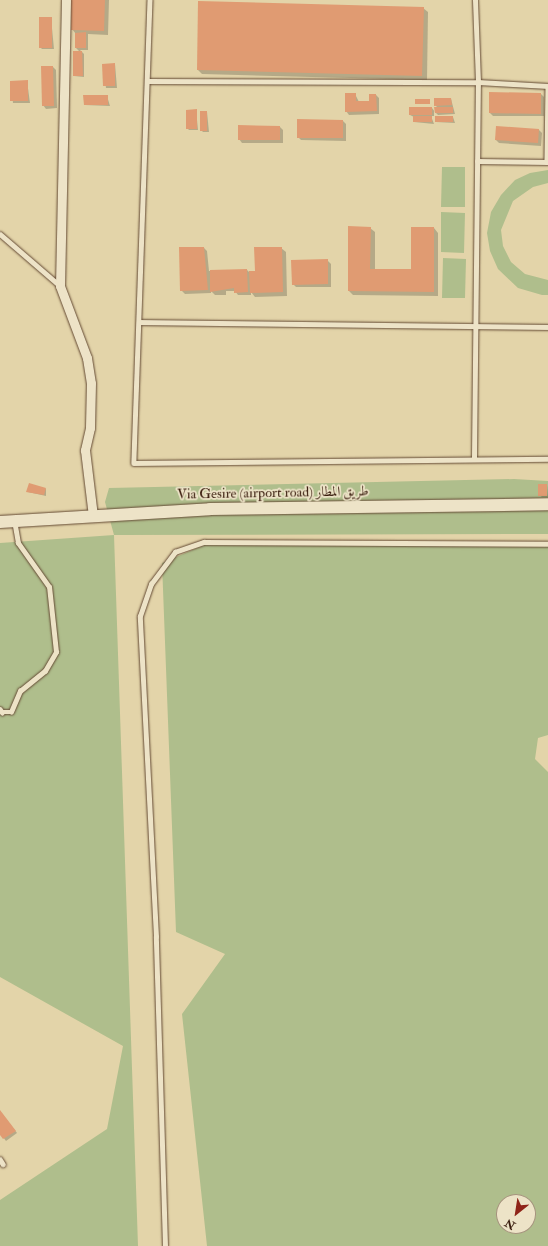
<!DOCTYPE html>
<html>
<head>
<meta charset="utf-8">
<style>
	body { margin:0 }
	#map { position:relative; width:548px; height:1246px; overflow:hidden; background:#e3d4a9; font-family:"IM FELL Double Pica",Amiri,serif }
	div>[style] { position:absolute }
	.green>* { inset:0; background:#afbe8c }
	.shadow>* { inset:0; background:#0003 }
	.building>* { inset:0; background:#e09b72 }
	.roads { filter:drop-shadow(0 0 1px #644a34) drop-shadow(0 0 1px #644a34) }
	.service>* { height:4.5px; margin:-2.25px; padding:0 2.25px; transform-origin:2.25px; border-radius:2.25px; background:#ede3c7 }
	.minor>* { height:9px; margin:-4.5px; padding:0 4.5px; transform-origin:4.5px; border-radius:4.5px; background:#ede3c7 }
	.secondary>* { height:12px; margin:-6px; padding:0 6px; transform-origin:6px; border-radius:6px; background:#ede3c7 }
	span { translate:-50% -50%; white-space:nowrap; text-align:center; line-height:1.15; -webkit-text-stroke:3.5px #ede3c7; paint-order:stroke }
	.street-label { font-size:14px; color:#391c0d }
	.north { position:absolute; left:496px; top:1194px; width:40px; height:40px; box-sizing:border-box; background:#ede3c7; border:1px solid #a5937d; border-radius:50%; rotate:210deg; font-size:11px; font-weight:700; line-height:16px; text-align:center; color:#391c0d }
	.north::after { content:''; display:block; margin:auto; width:14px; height:18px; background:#8f2418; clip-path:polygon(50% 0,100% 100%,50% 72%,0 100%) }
</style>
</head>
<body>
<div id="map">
	<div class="green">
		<i style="clip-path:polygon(442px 167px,465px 167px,465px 207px,441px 207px)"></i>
		<i style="clip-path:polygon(548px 170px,548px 183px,533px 187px,513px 201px,501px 230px,503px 246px,511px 262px,525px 274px,548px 280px,548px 295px,542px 295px,518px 288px,498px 269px,490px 251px,487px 233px,491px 212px,501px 195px,515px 180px,530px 173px)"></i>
		<i style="clip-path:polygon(441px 212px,465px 213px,464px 253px,441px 252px)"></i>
		<i style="clip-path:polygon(443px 258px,466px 259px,465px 298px,442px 298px)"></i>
		<i style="clip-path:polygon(514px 479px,548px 481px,548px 534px,114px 535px,138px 1246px,0 1246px,0 1200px,107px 1129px,123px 1046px,0 977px,0 543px,114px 535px,105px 502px,109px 488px)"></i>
		<i style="clip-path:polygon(evenodd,211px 542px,548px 547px,548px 735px,538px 738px,535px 759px,548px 772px,548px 1246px,207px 1246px,182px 1014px,225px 954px,176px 932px,162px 563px,211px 542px,504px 1202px,528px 1202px,528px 1226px,504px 1226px,504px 1202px)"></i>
	</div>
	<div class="shadow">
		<i style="clip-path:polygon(72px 0,109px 0,108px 35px,88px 34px,88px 50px,80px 50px,84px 54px,84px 77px,74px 76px,80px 52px,76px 48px,76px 34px,72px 29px)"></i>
		<i style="clip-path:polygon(423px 8px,428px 12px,427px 80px,202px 74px,198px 70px)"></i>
		<i style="clip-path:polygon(51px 18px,54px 49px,42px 49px,40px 47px)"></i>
		<i style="clip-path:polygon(115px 64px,117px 88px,106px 88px,103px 65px)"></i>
		<i style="clip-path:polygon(53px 67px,56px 70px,57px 108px,46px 109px,43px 105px)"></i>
		<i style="clip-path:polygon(27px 81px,30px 103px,13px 103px,11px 82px)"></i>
		<i style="clip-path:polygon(355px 94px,359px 102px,370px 102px,376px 95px,379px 98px,379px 114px,349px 115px,346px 111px)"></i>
		<i style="clip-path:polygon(541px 94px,544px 97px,544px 116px,493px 116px,490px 113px)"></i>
		<i style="clip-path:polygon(107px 96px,110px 106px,85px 105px)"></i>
		<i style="clip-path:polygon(451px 99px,455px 114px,438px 115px,434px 111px,434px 116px,431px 116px,434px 124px,414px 122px,414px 117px,410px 115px,432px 108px,435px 112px,438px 108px,435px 105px)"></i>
		<i style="clip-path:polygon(196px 110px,198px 130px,189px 130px,187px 128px)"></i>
		<i style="clip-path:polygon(207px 112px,209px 132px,203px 132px,201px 130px)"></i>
		<i style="clip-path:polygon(453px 117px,455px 123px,436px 122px)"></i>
		<i style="clip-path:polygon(343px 121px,346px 124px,346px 141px,301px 140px,298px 137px)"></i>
		<i style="clip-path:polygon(280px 127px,283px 130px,283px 143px,242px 143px,239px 139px)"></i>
		<i style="clip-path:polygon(497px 127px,539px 130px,542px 133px,541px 146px,499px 143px,496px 140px)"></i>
		<i style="clip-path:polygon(370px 228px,375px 232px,375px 270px,412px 270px,434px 228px,438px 233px,438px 296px,353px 295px,349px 291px)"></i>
		<i style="clip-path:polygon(204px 248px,207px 251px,209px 271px,247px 270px,249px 272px,256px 272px,281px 248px,286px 252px,287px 296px,255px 297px,251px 292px,251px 295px,238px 295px,235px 291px,226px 291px,226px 295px,215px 295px,211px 291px,211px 293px,185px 294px,181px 290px)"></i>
		<i style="clip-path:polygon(327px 260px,331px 264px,331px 287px,296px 287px,293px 284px)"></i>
		<i style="clip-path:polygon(547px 485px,548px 497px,542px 497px,539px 495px)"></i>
		<i style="clip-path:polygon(46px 489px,46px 496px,28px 492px)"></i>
		<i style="clip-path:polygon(0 1111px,17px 1133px,6px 1141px,0 1133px)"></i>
	</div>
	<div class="building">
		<i style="clip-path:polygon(71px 0,105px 0,104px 31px,71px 30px)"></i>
		<i style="clip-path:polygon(198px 1px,424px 7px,422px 76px,197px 70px)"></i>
		<i style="clip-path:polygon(39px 17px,52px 17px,52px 48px,39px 48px)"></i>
		<i style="clip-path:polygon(86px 32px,86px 48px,75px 48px,75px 33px)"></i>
		<i style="clip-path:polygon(73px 51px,82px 51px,83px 76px,73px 76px)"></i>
		<i style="clip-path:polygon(115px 63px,115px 86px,103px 86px,102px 64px)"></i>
		<i style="clip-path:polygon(41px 66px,53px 66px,54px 106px,42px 106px)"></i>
		<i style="clip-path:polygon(28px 80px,28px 101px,10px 101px,10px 81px)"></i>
		<i style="clip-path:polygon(489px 92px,541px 93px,541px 114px,489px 113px)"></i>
		<i style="clip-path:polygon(345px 93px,356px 93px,356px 101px,369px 101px,369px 94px,376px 94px,377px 111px,345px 112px)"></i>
		<i style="clip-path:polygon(83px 95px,108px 95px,108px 105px,84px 105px)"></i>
		<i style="clip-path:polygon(434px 98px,451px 98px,452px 105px,434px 106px)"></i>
		<i style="clip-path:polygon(415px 99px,430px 99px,430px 104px,415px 104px)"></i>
		<i style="clip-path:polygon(409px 107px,432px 107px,432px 115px,409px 115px)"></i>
		<i style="clip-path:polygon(434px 107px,453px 107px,453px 113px,435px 113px)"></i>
		<i style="clip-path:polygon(197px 109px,197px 129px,186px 129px,186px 110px)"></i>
		<i style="clip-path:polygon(200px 111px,207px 111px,207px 131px,200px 131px)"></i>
		<i style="clip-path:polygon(413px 116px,432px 116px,432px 122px,413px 122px)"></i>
		<i style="clip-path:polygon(435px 116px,453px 116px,453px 122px,435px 122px)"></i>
		<i style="clip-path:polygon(297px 119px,343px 120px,343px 138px,297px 138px)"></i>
		<i style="clip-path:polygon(238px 125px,280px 126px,280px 140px,238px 140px)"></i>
		<i style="clip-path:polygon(496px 126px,539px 129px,538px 143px,495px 140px)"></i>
		<i style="clip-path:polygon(348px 226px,371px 227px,370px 269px,411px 269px,411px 227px,434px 227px,434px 292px,348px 291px)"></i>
		<i style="clip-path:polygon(179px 247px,204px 247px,208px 290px,180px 291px)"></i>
		<i style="clip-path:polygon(254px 247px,282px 247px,283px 292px,250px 293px,249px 271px,255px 271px)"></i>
		<i style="clip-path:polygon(328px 259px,328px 284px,292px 285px,291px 260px)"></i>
		<i style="clip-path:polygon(247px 269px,248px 292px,234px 293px,234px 288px,210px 292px,210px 270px)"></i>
		<i style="clip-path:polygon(29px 483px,46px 488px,44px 495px,26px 492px)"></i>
		<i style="clip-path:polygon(538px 484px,547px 484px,547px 496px,538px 496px)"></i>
		<i style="clip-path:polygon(0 1110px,16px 1131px,3px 1139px,0 1135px)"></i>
	</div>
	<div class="roads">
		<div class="service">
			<i style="left:150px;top:0;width:463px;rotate:92deg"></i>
			<i style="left:134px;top:463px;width:414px;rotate:-0.6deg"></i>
			<i style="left:147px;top:81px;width:331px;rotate:0.2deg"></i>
			<i style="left:478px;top:82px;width:70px;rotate:3.3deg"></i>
			<i style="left:548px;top:86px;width:76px;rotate:90.8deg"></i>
			<i style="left:477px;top:161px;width:71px;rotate:0.8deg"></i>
			<i style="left:0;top:234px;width:78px;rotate:40.8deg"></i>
			<i style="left:139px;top:322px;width:409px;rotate:0.7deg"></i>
			<i style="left:474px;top:458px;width:376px;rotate:-89.4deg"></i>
			<i style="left:478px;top:82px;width:82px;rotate:-92.1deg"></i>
			<i style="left:0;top:709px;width:4px;rotate:56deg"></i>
			<i style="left:2px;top:712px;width:9px"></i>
			<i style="left:11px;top:712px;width:23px;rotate:-67deg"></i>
			<i style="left:20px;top:691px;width:32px;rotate:-39deg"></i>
			<i style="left:45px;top:671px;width:22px;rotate:-60deg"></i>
			<i style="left:56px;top:652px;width:65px;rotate:-96.1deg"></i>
			<i style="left:49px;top:587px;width:54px;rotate:-125.2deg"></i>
			<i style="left:18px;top:543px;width:22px;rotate:-100deg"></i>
			<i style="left:0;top:1159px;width:6px;rotate:59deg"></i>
			<i style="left:165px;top:1246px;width:309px;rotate:-91.7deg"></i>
			<i style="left:156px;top:937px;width:321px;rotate:-92.9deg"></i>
			<i style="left:140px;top:616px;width:34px;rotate:-71deg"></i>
			<i style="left:151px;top:584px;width:40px;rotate:-53deg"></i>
			<i style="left:175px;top:552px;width:31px;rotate:-19deg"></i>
			<i style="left:204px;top:542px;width:344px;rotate:0.3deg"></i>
		</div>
		<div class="minor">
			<i style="left:66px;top:0;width:286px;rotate:91.2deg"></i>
			<i style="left:60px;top:286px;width:77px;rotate:69.4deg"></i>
			<i style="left:87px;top:358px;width:25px;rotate:81deg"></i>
			<i style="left:91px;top:383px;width:45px;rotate:91.3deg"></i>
			<i style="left:90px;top:428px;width:23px;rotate:103deg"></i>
			<i style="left:85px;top:450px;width:66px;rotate:83.1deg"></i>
		</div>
		<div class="secondary">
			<i style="left:0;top:522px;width:210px;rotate:-3.5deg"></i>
			<i style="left:210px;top:509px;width:338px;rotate:-0.8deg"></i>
		</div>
	</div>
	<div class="street-label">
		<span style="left:273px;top:493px;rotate:-1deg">Via Gesire (airport road) طريق المطار</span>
	</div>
	<div class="north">N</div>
</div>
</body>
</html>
